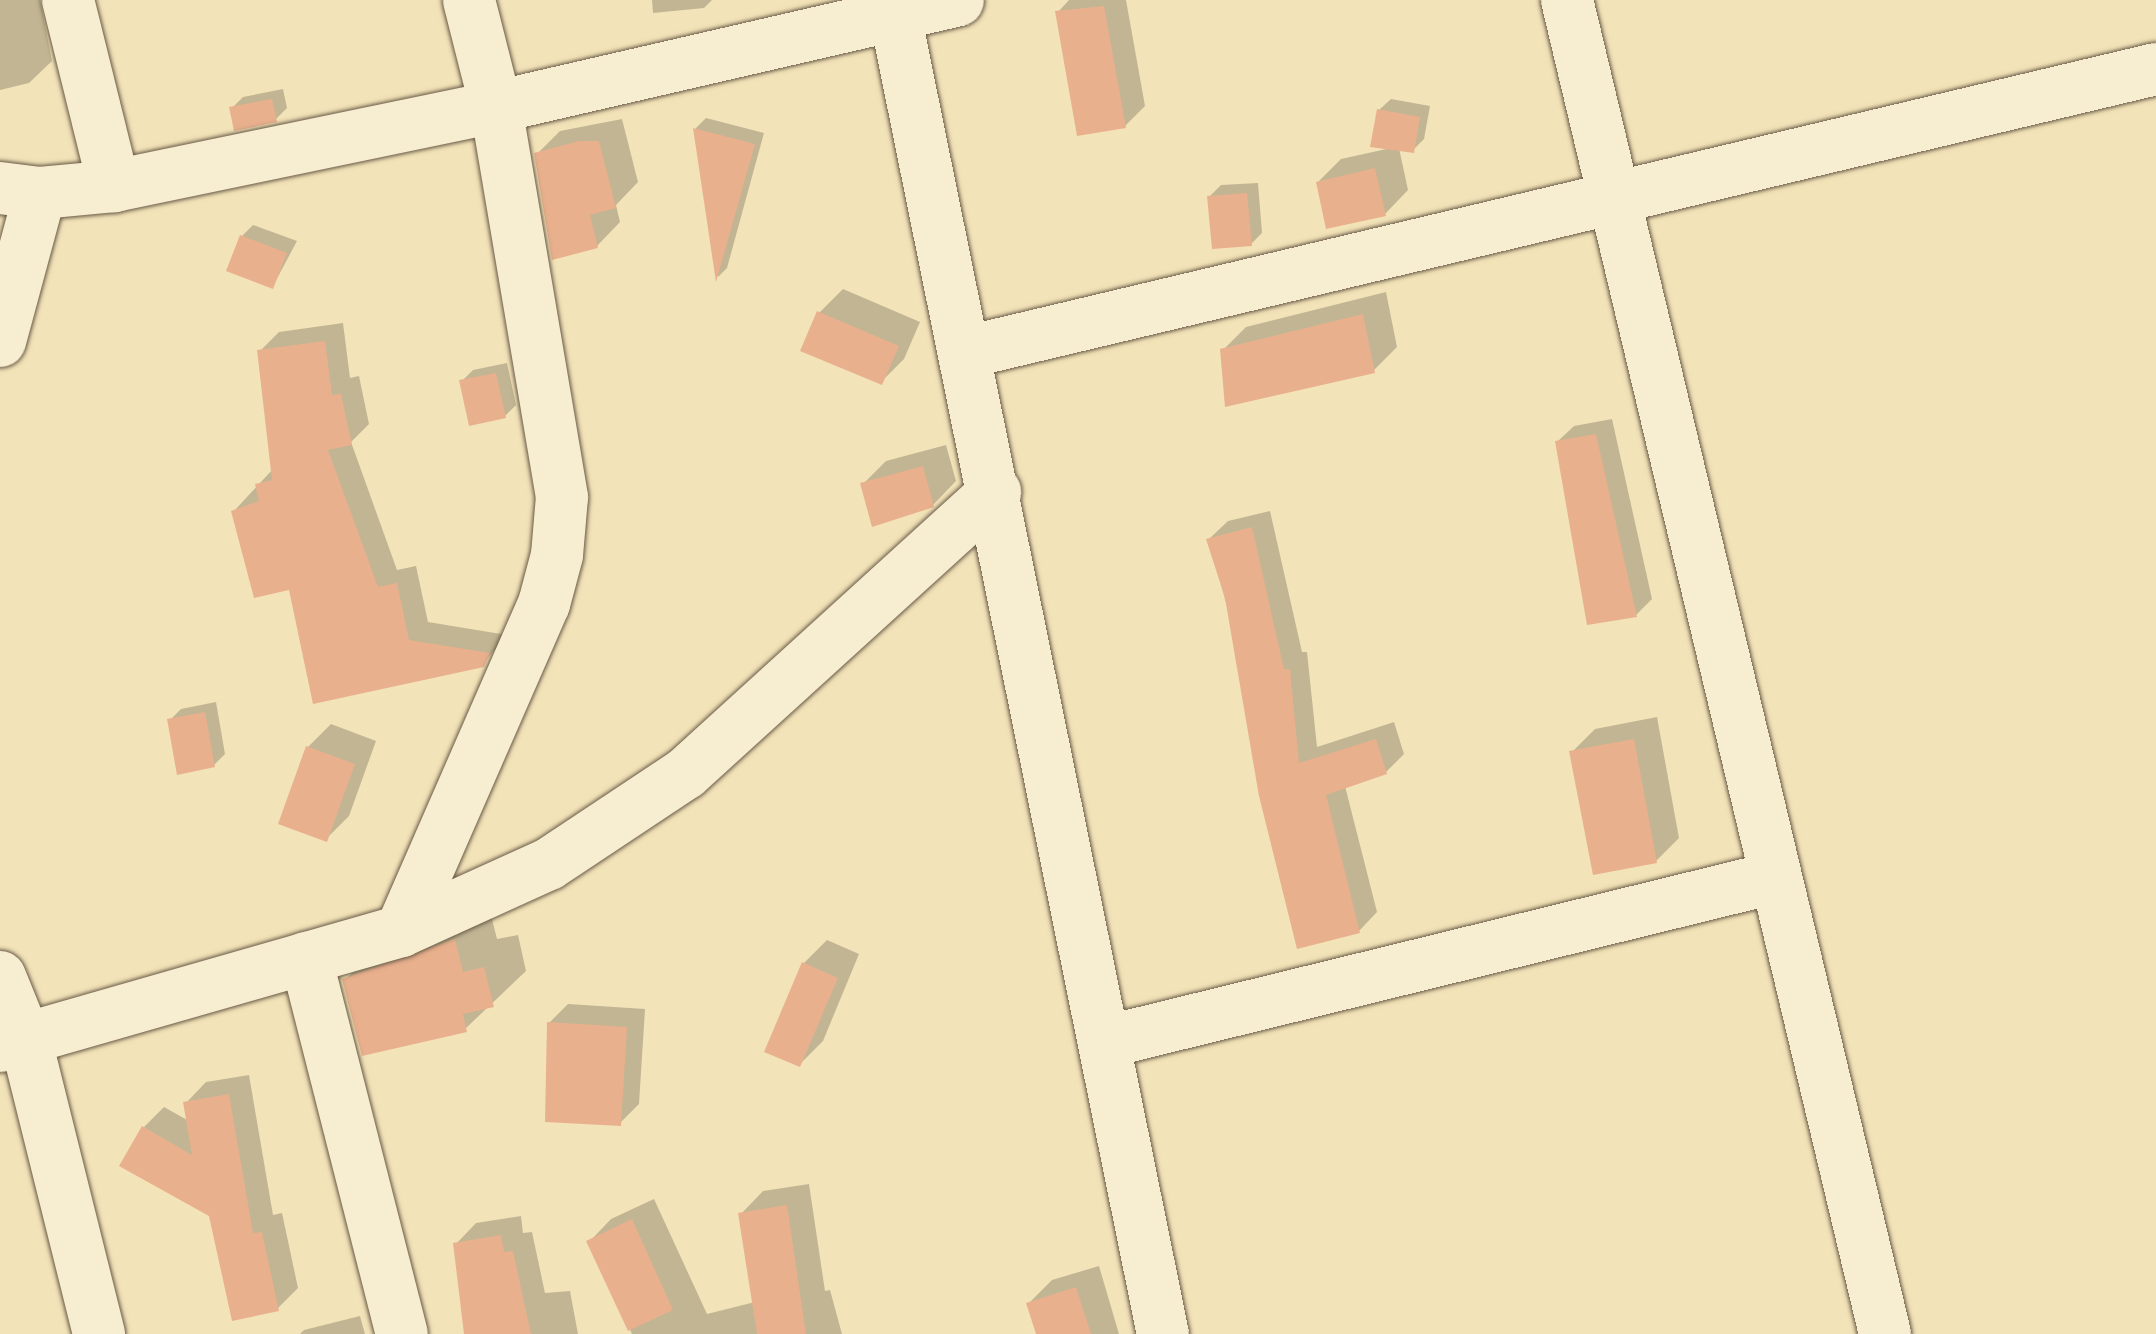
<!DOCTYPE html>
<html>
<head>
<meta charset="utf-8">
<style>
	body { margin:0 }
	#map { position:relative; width:2156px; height:1334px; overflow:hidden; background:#f3e3b8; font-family:"IM FELL DW Pica",serif }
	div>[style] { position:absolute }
	.shadow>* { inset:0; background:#0003 }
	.building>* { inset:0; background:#e9b08d }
	.roads { filter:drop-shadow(0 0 2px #685a47) drop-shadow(0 0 2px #685a47) }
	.street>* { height:52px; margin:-26px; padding:0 26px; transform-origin:26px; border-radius:26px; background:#f7edd1 }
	span { translate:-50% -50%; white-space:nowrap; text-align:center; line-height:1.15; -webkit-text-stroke:9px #f7edd1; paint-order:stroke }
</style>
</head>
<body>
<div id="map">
	<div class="shadow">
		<i style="clip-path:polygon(0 0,40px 0,52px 61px,29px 83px,0 90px)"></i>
		<i style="clip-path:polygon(652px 0,712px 0,704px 8px,653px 13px)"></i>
		<i style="clip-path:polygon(1069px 0,1126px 0,1145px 106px,1125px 126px,1058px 12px)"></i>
		<i style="clip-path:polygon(283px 89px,287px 108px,276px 119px,232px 108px,243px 97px)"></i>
		<i style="clip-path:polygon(1391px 99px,1430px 106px,1424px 139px,1413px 150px,1399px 148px,1408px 190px,1385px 214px,1318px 182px,1341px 159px,1391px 148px,1379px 110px)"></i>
		<i style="clip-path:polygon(706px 118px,764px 133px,727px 268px,718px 277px,696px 128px)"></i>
		<i style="clip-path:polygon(622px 119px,638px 182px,616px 205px,620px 222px,597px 246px,537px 154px,560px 131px)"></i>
		<i style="clip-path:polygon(1258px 183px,1262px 233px,1251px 244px,1210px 196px,1221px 185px)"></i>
		<i style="clip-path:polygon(253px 225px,297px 241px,273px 286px,242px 236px)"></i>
		<i style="clip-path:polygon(843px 289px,920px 322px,904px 359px,881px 382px,819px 313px)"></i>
		<i style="clip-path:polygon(1386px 292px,1397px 347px,1374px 370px,1223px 350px,1246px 327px)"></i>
		<i style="clip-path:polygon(343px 323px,350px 378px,359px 376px,369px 424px,351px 442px,397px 570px,416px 566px,428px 622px,507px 635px,482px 665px,315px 701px,291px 587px,234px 511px,273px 469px,260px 351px,279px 332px)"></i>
		<i style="clip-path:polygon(507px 363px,516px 405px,505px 416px,462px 381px,473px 370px)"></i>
		<i style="clip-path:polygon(1612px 419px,1652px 599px,1636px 615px,1557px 442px,1574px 426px)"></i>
		<i style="clip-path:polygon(946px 445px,956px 481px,933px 505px,863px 484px,886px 461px)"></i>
		<i style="clip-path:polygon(1270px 511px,1302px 652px,1307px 652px,1317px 747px,1394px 722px,1404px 754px,1386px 772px,1345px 786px,1377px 912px,1359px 931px,1242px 663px,1209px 539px,1228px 521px)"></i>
		<i style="clip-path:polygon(216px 702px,225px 754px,214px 765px,170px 720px,181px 709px)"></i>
		<i style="clip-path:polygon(1657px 717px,1679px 838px,1656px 861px,1572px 752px,1595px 729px)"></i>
		<i style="clip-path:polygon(331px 724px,376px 741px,349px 816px,326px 839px,308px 747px)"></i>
		<i style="clip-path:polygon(489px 907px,497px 939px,518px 935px,526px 971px,465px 1029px,345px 980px,379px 946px)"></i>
		<i style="clip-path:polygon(827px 940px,859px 954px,823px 1041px,800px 1064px,767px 1050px,804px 963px)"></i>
		<i style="clip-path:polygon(568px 1004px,645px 1009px,639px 1104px,620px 1123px,549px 1023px)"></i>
		<i style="clip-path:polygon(249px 1075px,273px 1215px,282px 1213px,298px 1288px,278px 1308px,144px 1127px,164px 1107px,189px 1121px,186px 1103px,206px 1082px)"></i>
		<i style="clip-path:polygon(809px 1184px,825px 1291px,830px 1290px,842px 1334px,632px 1334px,589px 1242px,611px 1219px,654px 1199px,707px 1314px,755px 1302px,741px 1214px,763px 1191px)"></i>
		<i style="clip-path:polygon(521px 1216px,523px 1233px,532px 1232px,545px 1293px,570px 1291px,578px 1334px,466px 1334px,456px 1244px,476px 1223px)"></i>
		<i style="clip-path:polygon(1099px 1266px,1119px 1334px,1039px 1334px,1029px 1303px,1052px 1280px)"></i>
		<i style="clip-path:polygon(360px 1316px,365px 1334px,300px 1334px,304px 1330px)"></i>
	</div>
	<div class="building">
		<i style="clip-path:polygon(1104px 6px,1126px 128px,1077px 136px,1055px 11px)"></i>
		<i style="clip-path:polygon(272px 99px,277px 122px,234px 131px,229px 107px)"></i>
		<i style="clip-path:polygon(1377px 109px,1420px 117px,1414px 153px,1370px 147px)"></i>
		<i style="clip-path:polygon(693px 128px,755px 144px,716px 282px)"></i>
		<i style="clip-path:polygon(579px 141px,599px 141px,616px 208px,590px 215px,598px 248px,552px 260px,534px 153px)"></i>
		<i style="clip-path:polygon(1375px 168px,1386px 216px,1326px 229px,1316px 182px)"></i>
		<i style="clip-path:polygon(1247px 193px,1252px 246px,1212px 249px,1207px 196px)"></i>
		<i style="clip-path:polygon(240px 235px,287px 253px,273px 289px,226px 271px)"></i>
		<i style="clip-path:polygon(817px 311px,899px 346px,882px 385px,800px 351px)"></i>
		<i style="clip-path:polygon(1363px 314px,1375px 373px,1225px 407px,1220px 349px)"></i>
		<i style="clip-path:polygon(325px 341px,332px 395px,341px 394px,352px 445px,328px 450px,378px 587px,397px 583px,409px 640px,490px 653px,484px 667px,313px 704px,289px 590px,254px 598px,231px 511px,259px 501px,255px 484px,272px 480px,257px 350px)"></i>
		<i style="clip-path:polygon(496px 373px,506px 418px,469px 426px,459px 380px)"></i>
		<i style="clip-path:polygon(1596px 434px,1637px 617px,1587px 625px,1555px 441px)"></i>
		<i style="clip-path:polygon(923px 466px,934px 507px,872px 527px,860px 483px)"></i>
		<i style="clip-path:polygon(1252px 527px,1284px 669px,1290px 669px,1299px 763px,1376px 739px,1387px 774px,1326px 795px,1360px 933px,1297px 949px,1259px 796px,1225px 598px,1206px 539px)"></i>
		<i style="clip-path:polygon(205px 712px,215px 767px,177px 775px,167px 719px)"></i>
		<i style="clip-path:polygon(1634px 739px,1657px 863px,1593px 875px,1569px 751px)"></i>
		<i style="clip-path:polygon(306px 746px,355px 764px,327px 842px,278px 824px)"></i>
		<i style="clip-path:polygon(455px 939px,463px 972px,484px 967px,494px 1007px,463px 1014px,467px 1032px,362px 1056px,342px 979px)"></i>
		<i style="clip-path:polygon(802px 962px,838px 978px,800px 1067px,764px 1052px)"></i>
		<i style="clip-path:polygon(547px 1022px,627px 1027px,621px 1126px,545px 1122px)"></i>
		<i style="clip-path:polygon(229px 1094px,253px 1233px,262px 1232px,279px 1311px,232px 1321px,209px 1216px,119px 1166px,142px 1126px,192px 1155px,183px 1102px)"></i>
		<i style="clip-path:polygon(787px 1205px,806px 1334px,757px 1334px,738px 1213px)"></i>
		<i style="clip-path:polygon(632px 1219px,673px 1310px,628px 1331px,586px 1241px)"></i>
		<i style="clip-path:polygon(501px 1235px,504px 1252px,513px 1251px,531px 1334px,464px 1334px,453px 1243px)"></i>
		<i style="clip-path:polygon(1076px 1287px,1091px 1334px,1036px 1334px,1026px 1303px)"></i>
	</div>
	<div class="roads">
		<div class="street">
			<i style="left:68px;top:0;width:192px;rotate:76.1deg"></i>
			<i style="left:892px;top:0;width:1361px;rotate:78.52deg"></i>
			<i style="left:1567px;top:0;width:1371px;rotate:76.59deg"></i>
			<i style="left:0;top:188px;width:40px;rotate:7.1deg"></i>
			<i style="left:40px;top:193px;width:74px;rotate:-5.4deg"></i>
			<i style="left:114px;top:186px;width:390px;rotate:-11.7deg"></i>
			<i style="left:496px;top:107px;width:474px;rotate:-13deg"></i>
			<i style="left:0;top:341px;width:153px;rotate:-74.9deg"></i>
			<i style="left:967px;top:352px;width:1222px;rotate:-13.39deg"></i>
			<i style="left:401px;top:931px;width:357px;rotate:-66.4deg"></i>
			<i style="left:544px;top:604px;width:51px;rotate:-75.1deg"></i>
			<i style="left:557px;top:555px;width:58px;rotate:-85.1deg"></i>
			<i style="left:562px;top:497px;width:396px;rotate:-99.6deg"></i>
			<i style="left:496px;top:107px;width:110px;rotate:-104.2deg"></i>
			<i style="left:306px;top:958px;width:388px;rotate:75.7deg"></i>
			<i style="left:0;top:977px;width:69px;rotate:67.9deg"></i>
			<i style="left:26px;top:1041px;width:302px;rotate:76deg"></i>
			<i style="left:1105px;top:1042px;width:688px;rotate:-13.79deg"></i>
			<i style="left:0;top:1046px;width:417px;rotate:-16deg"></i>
			<i style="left:401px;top:931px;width:162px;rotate:-24.4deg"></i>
			<i style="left:549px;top:864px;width:164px;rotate:-33.6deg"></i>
			<i style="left:686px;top:773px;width:418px;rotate:-42.3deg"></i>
		</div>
	</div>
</div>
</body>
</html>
